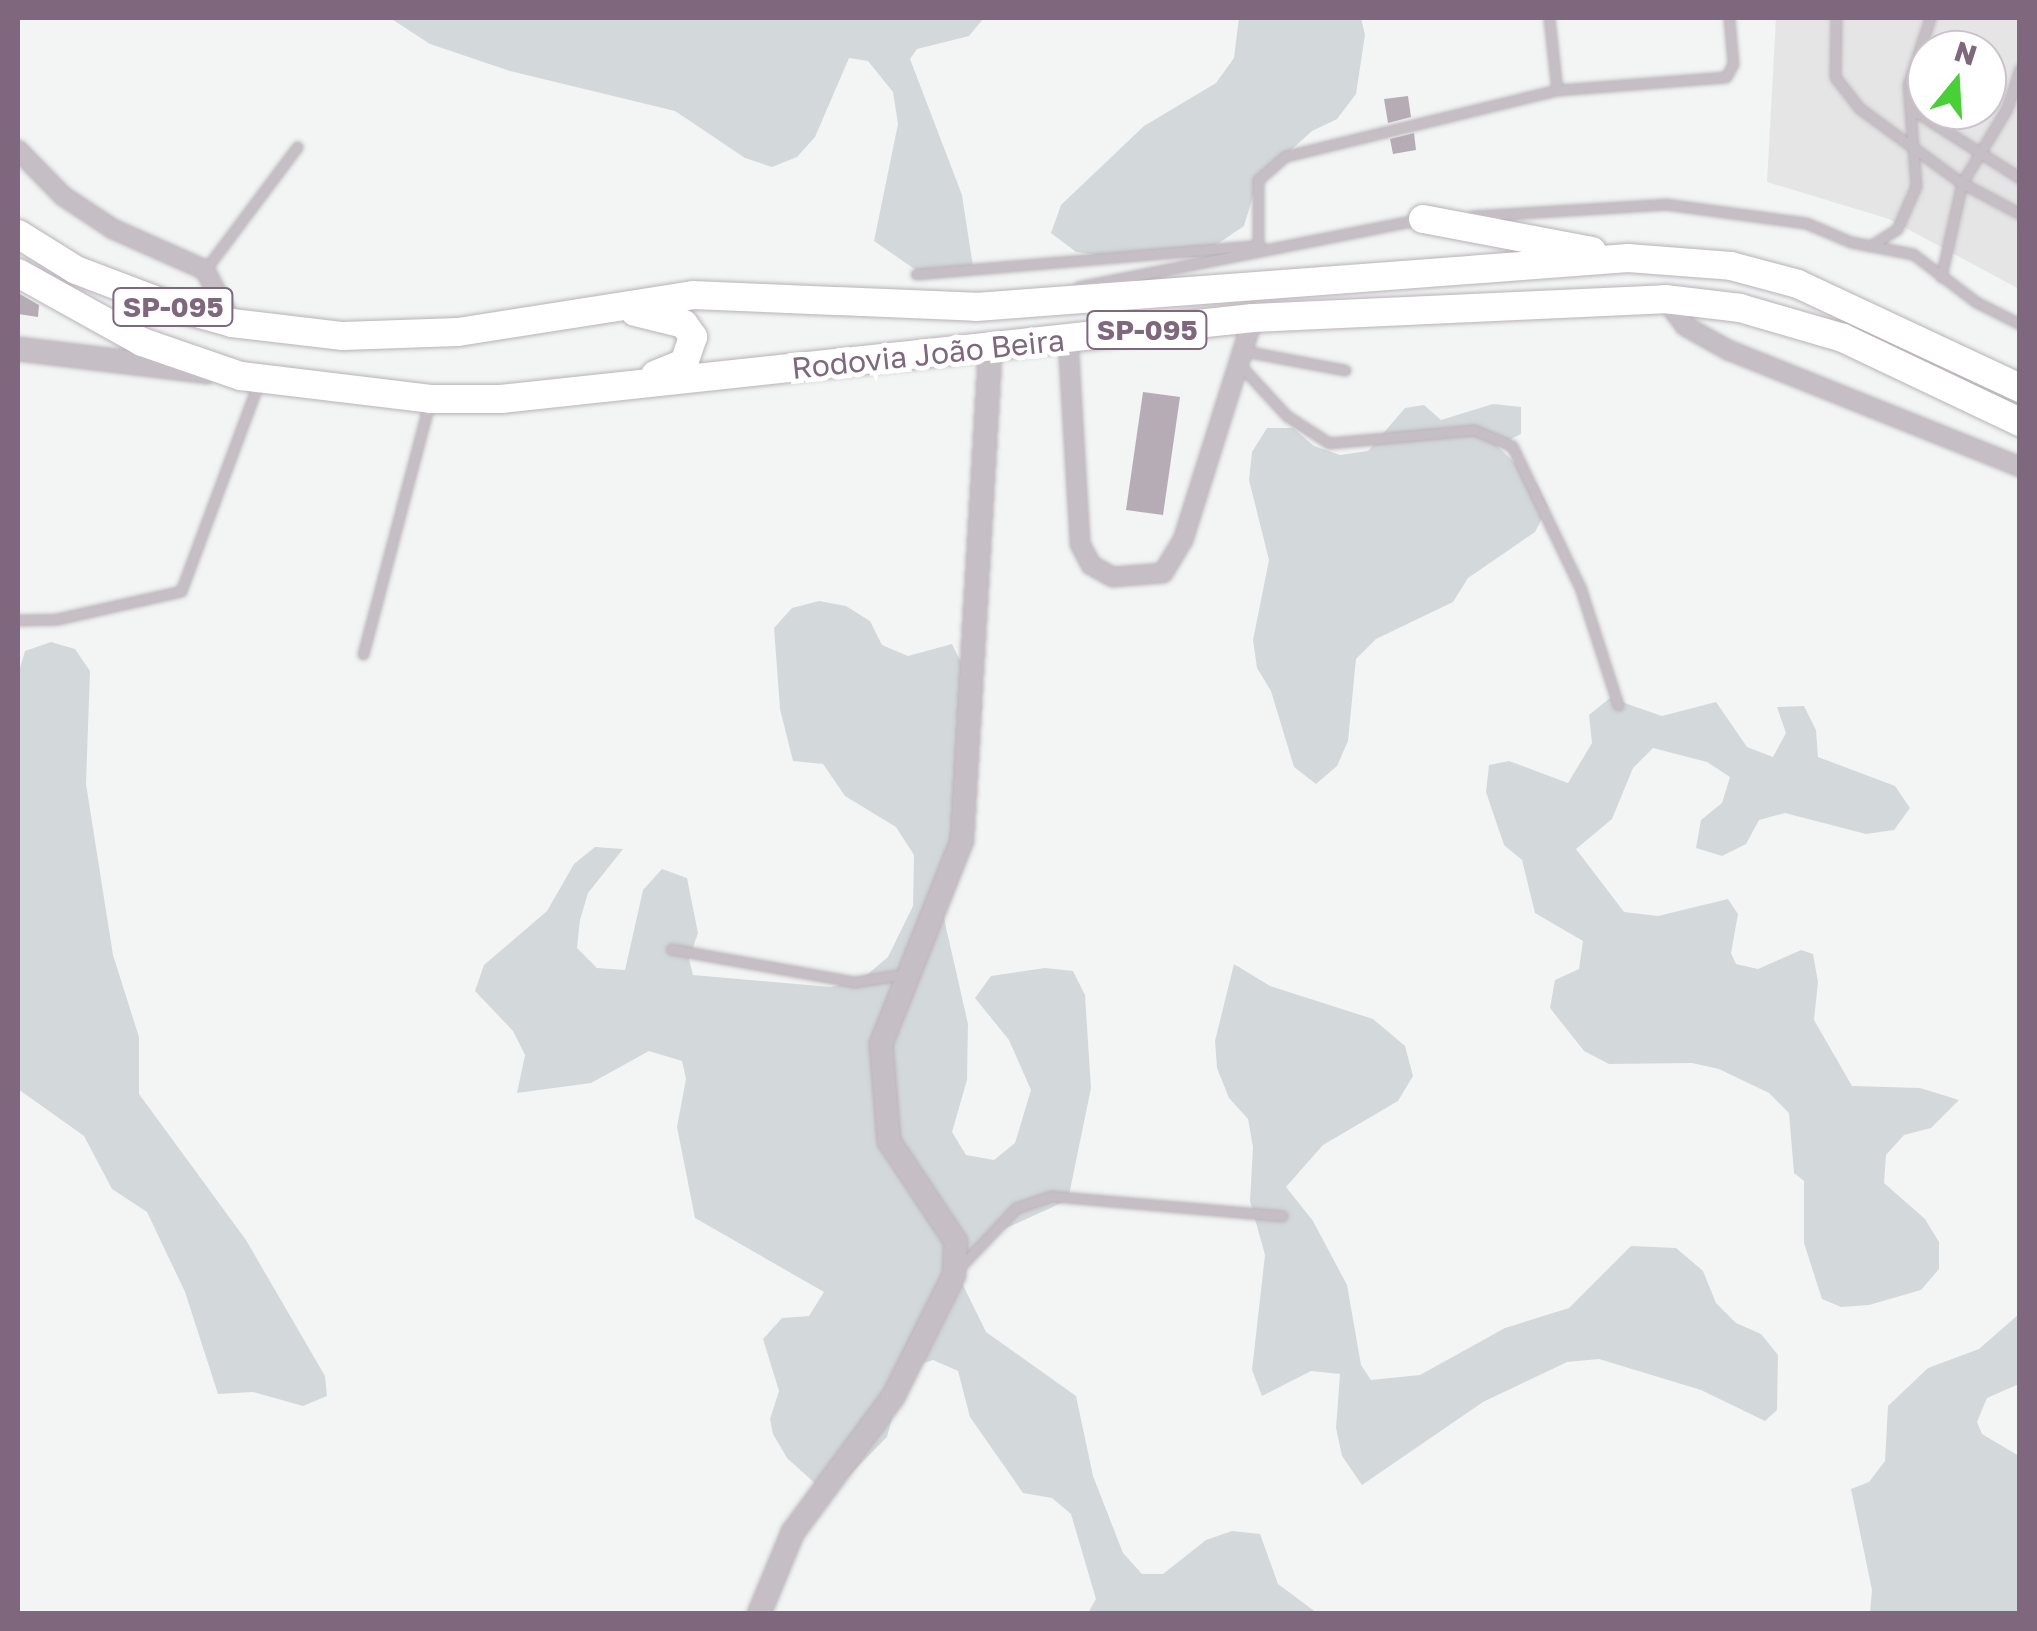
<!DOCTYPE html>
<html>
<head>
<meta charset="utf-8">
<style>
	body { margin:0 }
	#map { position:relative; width:2037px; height:1631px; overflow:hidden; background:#f2f5f4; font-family:"Golos Text",sans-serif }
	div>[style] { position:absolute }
	.built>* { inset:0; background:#e5e5e5 }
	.green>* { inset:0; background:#d3d9db }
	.building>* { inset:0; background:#b6acb6 }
	.roads { filter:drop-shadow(0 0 2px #b9b2b8) drop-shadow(0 0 2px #b9b2b8) }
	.service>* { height:9px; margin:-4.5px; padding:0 4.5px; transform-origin:4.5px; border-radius:4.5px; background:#c5bec4 }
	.minor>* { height:18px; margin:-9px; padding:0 9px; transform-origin:9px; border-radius:9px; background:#c5bec4 }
	.tertiary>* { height:22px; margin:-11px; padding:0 11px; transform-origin:11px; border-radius:11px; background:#c5bec4 }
	.primary>* { height:28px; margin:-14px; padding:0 14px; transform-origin:14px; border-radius:14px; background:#fff }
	span { translate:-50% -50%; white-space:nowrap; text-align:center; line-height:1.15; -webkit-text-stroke:10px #fff; paint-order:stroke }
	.shield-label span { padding:2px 8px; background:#fff; border:2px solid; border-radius:8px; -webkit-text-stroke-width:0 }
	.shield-label { font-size:28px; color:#7f677d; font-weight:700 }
	.street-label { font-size:30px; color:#7f677d }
	.frame { position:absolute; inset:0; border:20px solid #7f677d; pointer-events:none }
	.north { position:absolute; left:1907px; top:30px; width:100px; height:100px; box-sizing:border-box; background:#fff; border:2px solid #ccc2cb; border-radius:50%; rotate:18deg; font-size:28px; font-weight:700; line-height:40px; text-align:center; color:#7f677d }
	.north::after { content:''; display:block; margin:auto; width:35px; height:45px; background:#48d036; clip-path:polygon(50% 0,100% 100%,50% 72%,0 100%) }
</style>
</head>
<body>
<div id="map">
	<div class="built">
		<i style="clip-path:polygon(evenodd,1776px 18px,2019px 18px,2019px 289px,1889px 219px,1767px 182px,1776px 18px,1927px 50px,1987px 50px,1987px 110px,1927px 110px,1927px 50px)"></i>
	</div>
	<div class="green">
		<i style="clip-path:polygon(390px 18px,984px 18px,969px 36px,917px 49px,910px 59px,962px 195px,974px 273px,926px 277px,874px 241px,898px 124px,893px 92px,868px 61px,849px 58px,815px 137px,797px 157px,772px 167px,745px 158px,675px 111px,510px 71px,430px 44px)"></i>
		<i style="clip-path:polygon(1239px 18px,1361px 18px,1365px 35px,1356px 94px,1337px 119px,1312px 131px,1258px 180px,1244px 226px,1198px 257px,1105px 256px,1076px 252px,1051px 233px,1061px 205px,1144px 126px,1216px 83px,1234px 58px)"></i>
		<i style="clip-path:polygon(1493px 404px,1521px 407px,1521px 434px,1497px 446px,1536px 483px,1548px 507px,1535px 532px,1468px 578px,1453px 602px,1376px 639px,1356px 659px,1348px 741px,1337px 766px,1316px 784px,1294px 767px,1271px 691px,1257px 668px,1253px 640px,1269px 560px,1249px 480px,1252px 452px,1267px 428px,1293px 428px,1314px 446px,1340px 455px,1368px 451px,1405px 408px,1424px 405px,1441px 420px)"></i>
		<i style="clip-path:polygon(819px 601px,846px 606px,870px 621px,882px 645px,908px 656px,952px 644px,982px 706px,943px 914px,968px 1024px,967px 1080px,952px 1132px,966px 1155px,994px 1160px,1015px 1143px,1031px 1090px,1009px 1040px,975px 998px,991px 976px,1045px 968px,1073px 971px,1085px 995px,1091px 1088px,1068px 1200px,989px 1236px,967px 1255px,962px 1283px,986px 1332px,1076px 1396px,1093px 1476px,1123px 1553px,1142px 1574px,1163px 1574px,1206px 1540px,1232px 1531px,1260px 1534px,1278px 1584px,1317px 1613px,1088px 1613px,1096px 1599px,1071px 1514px,1052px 1498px,1023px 1493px,970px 1417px,958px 1371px,933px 1360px,905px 1369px,887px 1437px,829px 1496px,787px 1458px,773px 1434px,770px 1419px,779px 1391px,763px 1339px,782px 1318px,809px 1316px,824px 1292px,695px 1218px,677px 1127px,686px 1079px,682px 1061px,649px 1051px,591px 1083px,517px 1093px,525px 1055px,513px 1031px,475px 991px,484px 965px,547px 911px,574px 864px,595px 847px,623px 849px,588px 893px,580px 920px,577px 948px,597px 968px,625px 970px,643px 890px,662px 869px,687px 878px,698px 933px,689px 959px,693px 975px,831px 987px,862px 979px,888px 957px,913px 906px,914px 855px,896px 827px,845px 796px,823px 764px,793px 761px,780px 709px,774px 628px,792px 608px)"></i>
		<i style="clip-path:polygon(51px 642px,75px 649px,90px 671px,86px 784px,113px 955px,139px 1037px,139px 1094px,246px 1240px,325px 1376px,327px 1396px,303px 1406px,253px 1392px,218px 1394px,185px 1292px,147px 1212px,112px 1189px,84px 1136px,18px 1089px,18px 675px,25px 651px)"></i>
		<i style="clip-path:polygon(1610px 698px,1662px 716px,1716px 702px,1747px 747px,1773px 757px,1786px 733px,1777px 707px,1804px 706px,1816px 730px,1818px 757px,1895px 786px,1910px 808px,1894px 830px,1866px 834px,1785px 813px,1759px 820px,1746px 844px,1722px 856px,1696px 848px,1701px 820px,1722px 803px,1730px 777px,1707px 762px,1653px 748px,1633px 768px,1612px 819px,1576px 849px,1624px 912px,1658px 916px,1728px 899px,1738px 914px,1731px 953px,1736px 964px,1758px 969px,1801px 950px,1813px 954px,1818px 982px,1814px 1020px,1852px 1086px,1920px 1088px,1959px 1100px,1931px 1128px,1904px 1135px,1886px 1155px,1884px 1183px,1925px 1219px,1939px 1242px,1939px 1269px,1921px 1290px,1869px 1305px,1841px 1307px,1822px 1299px,1804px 1243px,1804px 1181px,1794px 1173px,1789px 1113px,1769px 1093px,1719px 1069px,1692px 1063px,1609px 1064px,1584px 1051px,1550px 1008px,1555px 980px,1579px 969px,1583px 941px,1535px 913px,1522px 860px,1504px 845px,1486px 792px,1489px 765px,1509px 761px,1568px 783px,1592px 743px,1589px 715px)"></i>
		<i style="clip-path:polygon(1234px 964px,1270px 986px,1373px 1019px,1405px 1046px,1413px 1076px,1398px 1101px,1323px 1145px,1286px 1187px,1313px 1221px,1347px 1285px,1361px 1365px,1371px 1380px,1420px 1375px,1505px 1328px,1569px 1308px,1631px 1246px,1676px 1248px,1703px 1271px,1716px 1303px,1736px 1323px,1761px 1334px,1778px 1355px,1777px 1410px,1765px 1421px,1701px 1390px,1599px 1359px,1567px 1362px,1483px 1402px,1362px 1485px,1342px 1456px,1336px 1428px,1340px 1374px,1311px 1371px,1262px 1396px,1252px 1370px,1265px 1255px,1250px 1201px,1253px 1147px,1248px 1119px,1229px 1098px,1217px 1068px,1215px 1041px)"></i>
		<i style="clip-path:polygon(2019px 1314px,2019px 1384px,1987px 1398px,1977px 1422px,1982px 1434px,2019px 1456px,2019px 1613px,1870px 1613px,1872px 1590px,1851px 1489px,1869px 1482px,1885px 1461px,1888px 1406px,1928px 1368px,1979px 1349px)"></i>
	</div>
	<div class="building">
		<i style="clip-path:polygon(1408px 96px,1411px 117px,1388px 123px,1384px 99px)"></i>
		<i style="clip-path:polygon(1414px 133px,1416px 150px,1393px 154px,1390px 139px)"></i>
		<i style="clip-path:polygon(18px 293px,39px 305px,38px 317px,18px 314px)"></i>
		<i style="clip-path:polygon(1143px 392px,1180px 397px,1163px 515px,1126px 510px)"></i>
	</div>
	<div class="roads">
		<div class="service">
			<i style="left:1549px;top:18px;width:72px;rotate:83.7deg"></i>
			<i style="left:1836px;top:18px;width:59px;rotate:91deg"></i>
			<i style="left:1835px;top:77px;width:39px;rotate:52deg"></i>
			<i style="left:1859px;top:108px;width:127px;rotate:36.1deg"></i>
			<i style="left:1962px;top:183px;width:66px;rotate:28.1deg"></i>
			<i style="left:1910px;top:108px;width:130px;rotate:32.5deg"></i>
			<i style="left:1471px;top:216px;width:194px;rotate:-3.5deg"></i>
			<i style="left:1665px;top:204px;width:142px;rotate:7.7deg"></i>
			<i style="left:1806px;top:223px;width:49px;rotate:22.9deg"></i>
			<i style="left:1851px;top:242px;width:63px;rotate:11deg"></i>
			<i style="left:1913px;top:254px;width:79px;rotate:37.3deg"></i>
			<i style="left:1976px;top:302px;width:49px;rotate:26.6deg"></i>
			<i style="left:1258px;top:245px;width:65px;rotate:-90deg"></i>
			<i style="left:1258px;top:180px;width:37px;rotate:-41deg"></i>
			<i style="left:1286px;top:156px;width:279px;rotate:-13.7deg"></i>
			<i style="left:1557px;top:90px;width:169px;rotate:-4.4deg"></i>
			<i style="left:1726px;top:77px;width:15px;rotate:-62deg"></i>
			<i style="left:1733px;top:64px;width:46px;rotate:-95deg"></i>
			<i style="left:1870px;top:246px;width:32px;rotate:-32deg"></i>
			<i style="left:1897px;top:229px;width:47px;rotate:-66.2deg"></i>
			<i style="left:1916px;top:186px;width:101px;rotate:-94.5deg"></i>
			<i style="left:1908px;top:85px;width:71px;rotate:-71.8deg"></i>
			<i style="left:205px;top:270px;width:154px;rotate:-53.2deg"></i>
			<i style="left:916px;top:274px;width:345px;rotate:-4.8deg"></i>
			<i style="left:1941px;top:277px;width:96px;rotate:-77.4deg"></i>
			<i style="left:1962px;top:183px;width:87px;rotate:-59deg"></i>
			<i style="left:2007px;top:108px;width:41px;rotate:-71.6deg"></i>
			<i style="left:1078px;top:287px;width:350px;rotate:-11.2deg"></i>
			<i style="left:1244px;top:351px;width:103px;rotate:10.7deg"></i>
			<i style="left:1239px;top:364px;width:71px;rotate:47.3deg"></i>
			<i style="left:1287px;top:416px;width:50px;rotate:32.7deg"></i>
			<i style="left:1329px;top:443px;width:146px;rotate:-5.1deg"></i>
			<i style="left:1474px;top:430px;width:41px;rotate:22.8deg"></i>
			<i style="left:1512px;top:446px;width:157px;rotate:64.3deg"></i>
			<i style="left:1580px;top:587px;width:124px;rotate:72.1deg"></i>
			<i style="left:18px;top:620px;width:39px;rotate:-1deg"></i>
			<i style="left:57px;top:619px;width:127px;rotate:-12.7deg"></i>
			<i style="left:181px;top:591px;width:224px;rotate:-69.6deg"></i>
			<i style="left:363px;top:654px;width:258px;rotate:-75.2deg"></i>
			<i style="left:671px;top:949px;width:186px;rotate:10.2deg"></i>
			<i style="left:854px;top:982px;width:52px;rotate:-8.9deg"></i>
			<i style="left:962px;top:1265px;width:79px;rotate:-46.5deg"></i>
			<i style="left:1016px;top:1208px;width:37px;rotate:-19deg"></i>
			<i style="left:1051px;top:1196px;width:232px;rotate:4.9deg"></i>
		</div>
		<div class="minor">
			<i style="left:18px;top:150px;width:64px;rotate:45.6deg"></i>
			<i style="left:63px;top:196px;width:60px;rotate:33.4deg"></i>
			<i style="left:113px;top:229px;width:101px;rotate:24deg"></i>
			<i style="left:205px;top:270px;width:59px;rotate:63deg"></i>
			<i style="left:1665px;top:299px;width:34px;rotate:53deg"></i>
			<i style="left:1685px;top:326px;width:49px;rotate:29.2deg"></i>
			<i style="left:1728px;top:350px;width:315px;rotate:21.8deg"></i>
			<i style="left:1068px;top:339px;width:205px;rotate:86.6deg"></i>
			<i style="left:1080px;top:544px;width:24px;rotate:62deg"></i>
			<i style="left:1091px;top:565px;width:25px;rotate:29deg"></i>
			<i style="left:1113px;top:577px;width:50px;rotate:-4.6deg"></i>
			<i style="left:1163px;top:573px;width:39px;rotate:-59deg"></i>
			<i style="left:1183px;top:540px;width:233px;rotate:-72.5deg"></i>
		</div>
		<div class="tertiary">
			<i style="left:18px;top:349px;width:191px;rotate:6.9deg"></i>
			<i style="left:759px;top:1614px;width:89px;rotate:-67.5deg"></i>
			<i style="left:793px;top:1532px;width:168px;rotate:-53.5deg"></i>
			<i style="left:893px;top:1397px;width:136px;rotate:-63.4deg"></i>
			<i style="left:954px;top:1275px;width:33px;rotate:-87deg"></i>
			<i style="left:956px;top:1242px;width:121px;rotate:-123.6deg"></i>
			<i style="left:889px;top:1141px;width:97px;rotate:-94.7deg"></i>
			<i style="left:881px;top:1044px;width:219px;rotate:-68.3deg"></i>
			<i style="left:962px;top:840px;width:493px;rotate:-86.7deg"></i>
		</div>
		<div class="primary">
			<i style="left:1423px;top:219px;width:172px;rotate:10.7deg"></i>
			<i style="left:18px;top:234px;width:68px;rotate:31.8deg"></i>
			<i style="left:76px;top:270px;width:98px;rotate:20.8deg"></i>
			<i style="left:168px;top:305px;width:66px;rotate:15.7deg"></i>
			<i style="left:232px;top:323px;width:112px;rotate:6.7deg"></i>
			<i style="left:343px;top:336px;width:115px;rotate:-2deg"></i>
			<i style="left:458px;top:332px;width:238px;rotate:-8.9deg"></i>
			<i style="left:693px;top:295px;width:283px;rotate:2.4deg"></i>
			<i style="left:976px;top:307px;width:654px;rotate:-4.3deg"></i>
			<i style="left:1628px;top:258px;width:103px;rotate:4.4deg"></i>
			<i style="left:1731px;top:266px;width:69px;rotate:15deg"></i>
			<i style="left:1798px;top:284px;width:245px;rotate:25.1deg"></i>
			<i style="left:18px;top:273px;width:142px;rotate:29.1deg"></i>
			<i style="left:142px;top:342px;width:105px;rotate:19deg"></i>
			<i style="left:241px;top:376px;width:191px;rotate:6.9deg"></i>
			<i style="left:431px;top:399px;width:70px"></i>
			<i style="left:501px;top:399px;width:756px;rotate:-6.15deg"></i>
			<i style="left:1253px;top:318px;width:412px;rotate:-2.6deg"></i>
			<i style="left:1665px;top:299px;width:76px;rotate:6.8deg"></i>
			<i style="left:1740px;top:308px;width:107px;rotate:16.2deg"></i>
			<i style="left:1843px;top:338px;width:196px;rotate:25.4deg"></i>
			<i style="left:635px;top:312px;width:50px;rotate:13.8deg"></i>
			<i style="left:684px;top:324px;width:16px;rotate:55deg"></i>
			<i style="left:693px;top:337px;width:28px;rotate:109deg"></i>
			<i style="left:684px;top:363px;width:31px;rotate:158deg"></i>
		</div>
	</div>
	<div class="shield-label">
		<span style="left:173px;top:307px">SP-095</span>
		<span style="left:1147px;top:330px">SP-095</span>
	</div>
	<div class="street-label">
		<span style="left:928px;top:354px;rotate:-6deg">Rodovia João Beira</span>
	</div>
	<div class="frame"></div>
	<div class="north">N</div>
</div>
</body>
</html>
